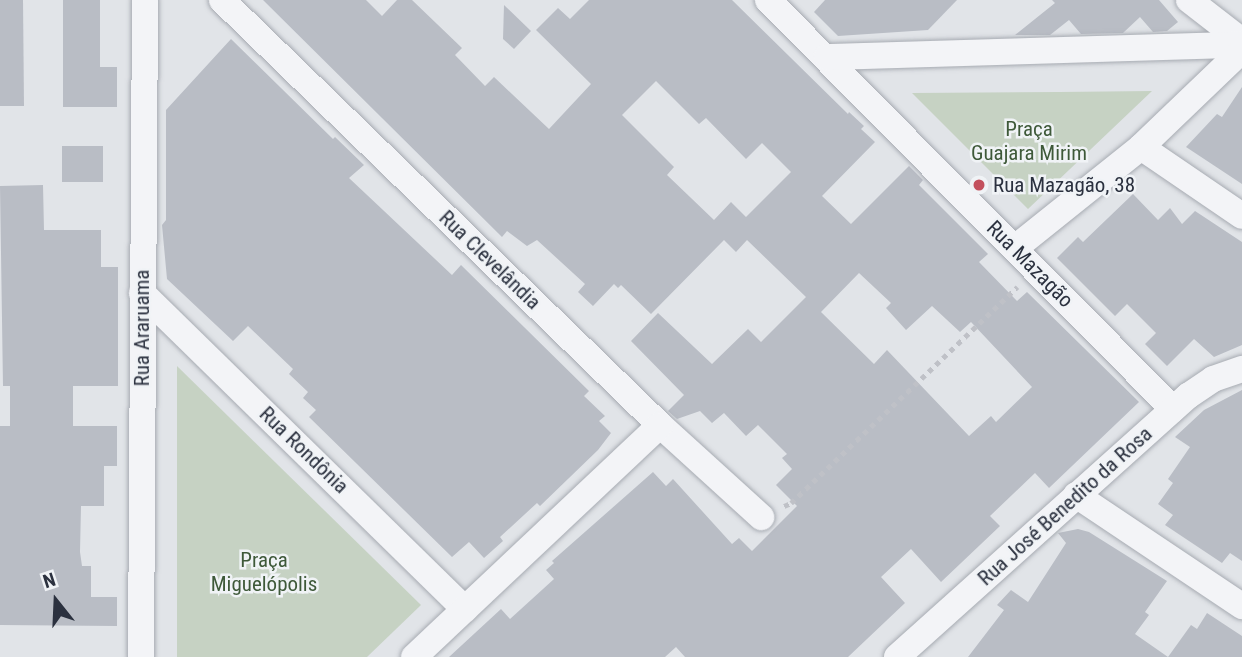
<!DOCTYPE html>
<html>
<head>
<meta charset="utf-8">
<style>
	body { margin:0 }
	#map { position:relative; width:1242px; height:657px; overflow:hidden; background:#e1e4e8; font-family:"Roboto Condensed",sans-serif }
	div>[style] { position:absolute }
	.green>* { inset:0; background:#c6d2c3 }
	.building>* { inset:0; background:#b9bdc5 }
	.path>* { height:4.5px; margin-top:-2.25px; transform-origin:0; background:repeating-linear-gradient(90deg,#bfc1c7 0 5px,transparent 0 10px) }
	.roads { filter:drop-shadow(0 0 2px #a7abb2) drop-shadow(0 0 2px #a7abb2) }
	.minor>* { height:26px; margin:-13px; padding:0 13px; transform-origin:13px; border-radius:13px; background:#f3f4f7 }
	.dots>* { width:19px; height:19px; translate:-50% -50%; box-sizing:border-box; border:4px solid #f0f3f6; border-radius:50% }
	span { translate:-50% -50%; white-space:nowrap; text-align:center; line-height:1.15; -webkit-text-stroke:5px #f0f3f6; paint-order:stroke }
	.park-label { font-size:21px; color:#3e5939 }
	.poi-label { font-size:21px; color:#2b313f }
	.left { translate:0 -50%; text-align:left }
	.street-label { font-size:21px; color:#2b313f }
	.north { position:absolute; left:21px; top:566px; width:70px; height:70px; -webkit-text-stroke:5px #f0f3f6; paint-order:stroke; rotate:342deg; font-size:19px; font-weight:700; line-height:28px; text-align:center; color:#2b313f }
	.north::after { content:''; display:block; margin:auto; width:24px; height:32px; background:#2b313f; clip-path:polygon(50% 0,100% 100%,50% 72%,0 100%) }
</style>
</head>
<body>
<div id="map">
	<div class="green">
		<i style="clip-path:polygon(1152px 91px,1028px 209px,912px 93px,1059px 92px)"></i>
		<i style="clip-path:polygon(177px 366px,421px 605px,367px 657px,177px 657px)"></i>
	</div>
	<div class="building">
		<i style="clip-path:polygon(0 0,23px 0,24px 106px,0 106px)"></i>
		<i style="clip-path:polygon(63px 0,100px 0,100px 67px,117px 67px,117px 107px,63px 107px)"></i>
		<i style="clip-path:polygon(evenodd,263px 0,366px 0,382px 16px,397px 0,412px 0,462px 48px,455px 55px,485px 86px,494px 77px,549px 129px,591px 84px,536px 30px,558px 8px,570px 19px,589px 0,732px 0,848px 114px,849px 112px,864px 126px,861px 129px,875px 142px,822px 196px,851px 224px,909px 166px,923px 180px,919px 185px,988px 254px,979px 262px,1017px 301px,1027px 292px,1139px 402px,1049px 488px,1035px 473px,990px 516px,1000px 526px,941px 582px,911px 549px,881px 577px,905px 603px,848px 657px,685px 657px,676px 647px,665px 657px,449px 657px,501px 609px,510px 619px,554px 579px,546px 570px,554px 563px,552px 561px,653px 472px,666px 486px,673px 479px,732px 544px,739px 538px,752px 551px,797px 506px,776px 485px,792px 469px,782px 458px,787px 454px,758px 425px,746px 436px,724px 413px,712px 423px,700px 411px,677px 419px,668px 411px,684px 395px,631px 341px,658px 313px,712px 364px,748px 329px,761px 342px,806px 297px,747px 240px,736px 252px,724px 240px,651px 314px,621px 285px,618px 288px,614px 284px,593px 306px,578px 292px,585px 284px,537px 240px,527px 246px,507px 231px,502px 237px,263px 0,656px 81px,699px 124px,706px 118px,746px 159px,762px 143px,791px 172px,746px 217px,731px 202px,714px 220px,667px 175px,674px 167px,622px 115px,656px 81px,263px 0,859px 273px,891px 303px,886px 308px,906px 330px,932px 306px,960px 332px,971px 322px,1032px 387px,996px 422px,991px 416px,969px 436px,887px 350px,874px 364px,821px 312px,859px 273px)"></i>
		<i style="clip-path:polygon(825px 0,957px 0,928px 30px,838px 36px,814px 12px)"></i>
		<i style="clip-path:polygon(1052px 0,1159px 0,1178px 22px,1167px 31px,1153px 32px,1140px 17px,1123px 33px,1081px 34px,1069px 20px,1050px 35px,1015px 35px,1055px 3px)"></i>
		<i style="clip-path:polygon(504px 5px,531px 31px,514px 49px,503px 39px)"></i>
		<i style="clip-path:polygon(231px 39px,333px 139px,335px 137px,364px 165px,349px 178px,452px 275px,461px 265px,589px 391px,584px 396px,605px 416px,599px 421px,611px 433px,598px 450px,540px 506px,537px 503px,500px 537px,503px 541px,484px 558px,469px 542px,452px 557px,309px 417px,316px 410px,303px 398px,308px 392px,289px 374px,293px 369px,248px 326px,233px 341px,167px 279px,162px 225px,166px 220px,166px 110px)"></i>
		<i style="clip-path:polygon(1242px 87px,1242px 184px,1186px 147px,1217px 114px,1222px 117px)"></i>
		<i style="clip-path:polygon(62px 146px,103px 146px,103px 182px,62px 182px)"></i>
		<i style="clip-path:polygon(43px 185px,44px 230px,101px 230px,101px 267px,118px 267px,118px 386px,73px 386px,73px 426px,117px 426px,117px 466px,104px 466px,104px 506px,81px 506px,80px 552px,82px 566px,91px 566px,91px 597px,117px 597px,117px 626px,0 625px,0 426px,10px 426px,10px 386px,3px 386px,0 186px)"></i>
		<i style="clip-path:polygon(1133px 194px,1158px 220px,1170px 208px,1182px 224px,1195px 211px,1242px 242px,1242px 345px,1214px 357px,1194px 339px,1167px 366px,1145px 344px,1156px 333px,1127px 304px,1115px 316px,1057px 258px,1078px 237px,1083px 242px)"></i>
		<i style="clip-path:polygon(1242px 390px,1242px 561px,1230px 553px,1222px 563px,1165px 525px,1173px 515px,1158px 504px,1173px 483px,1168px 479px,1190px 447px,1175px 437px,1204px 410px)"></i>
		<i style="clip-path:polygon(1078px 529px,1089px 532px,1167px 581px,1145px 612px,1149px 615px,1135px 634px,1168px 657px,968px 657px,1004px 610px,997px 605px,1011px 590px,1028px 602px,1066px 543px,1058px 533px)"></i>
		<i style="clip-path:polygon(1207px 613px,1242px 636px,1242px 657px,1168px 657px,1191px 625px,1197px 629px)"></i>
	</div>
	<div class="path">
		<i style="left:784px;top:506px;width:8px;rotate:-23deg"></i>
		<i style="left:791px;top:503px;width:313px;rotate:-43.7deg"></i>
	</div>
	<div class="roads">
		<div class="minor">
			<i style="left:222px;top:0;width:610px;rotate:44.14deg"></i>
			<i style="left:660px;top:425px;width:137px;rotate:42.3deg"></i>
			<i style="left:768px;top:0;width:576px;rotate:45.28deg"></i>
			<i style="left:1189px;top:0;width:67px;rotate:37.7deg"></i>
			<i style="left:827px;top:57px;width:415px;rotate:-1.7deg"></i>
			<i style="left:1141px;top:147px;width:122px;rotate:34.3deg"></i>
			<i style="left:1015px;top:248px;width:161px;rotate:-38.7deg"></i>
			<i style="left:1141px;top:147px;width:140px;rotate:-43.8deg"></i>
			<i style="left:142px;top:293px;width:452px;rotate:44.4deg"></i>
			<i style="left:1076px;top:495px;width:200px;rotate:33.8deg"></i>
			<i style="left:141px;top:657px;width:657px;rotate:-89.65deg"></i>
			<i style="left:414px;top:657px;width:338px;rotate:-43.3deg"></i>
			<i style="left:897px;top:657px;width:391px;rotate:-41.9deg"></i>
			<i style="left:1188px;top:396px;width:30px;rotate:-34deg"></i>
			<i style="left:1213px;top:379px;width:31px;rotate:-19deg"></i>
		</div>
	</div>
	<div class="dots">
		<i style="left:979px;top:185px;background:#c3505d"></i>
	</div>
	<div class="park-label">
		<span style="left:1029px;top:141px">Praça<br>Guajara Mirim</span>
		<span style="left:264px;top:572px">Praça<br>Miguelópolis</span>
	</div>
	<div class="poi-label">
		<span class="left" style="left:993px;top:185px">Rua Mazagão, 38</span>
	</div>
	<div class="street-label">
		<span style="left:490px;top:260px;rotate:44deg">Rua Clevelândia</span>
		<span style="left:1030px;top:264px;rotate:45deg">Rua Mazagão</span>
		<span style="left:142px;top:328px;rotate:-90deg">Rua Araruama</span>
		<span style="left:304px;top:450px;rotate:44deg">Rua Rondônia</span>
		<span style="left:1065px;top:506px;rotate:-42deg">Rua José Benedito da Rosa</span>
	</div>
	<div class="north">N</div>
</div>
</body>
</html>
